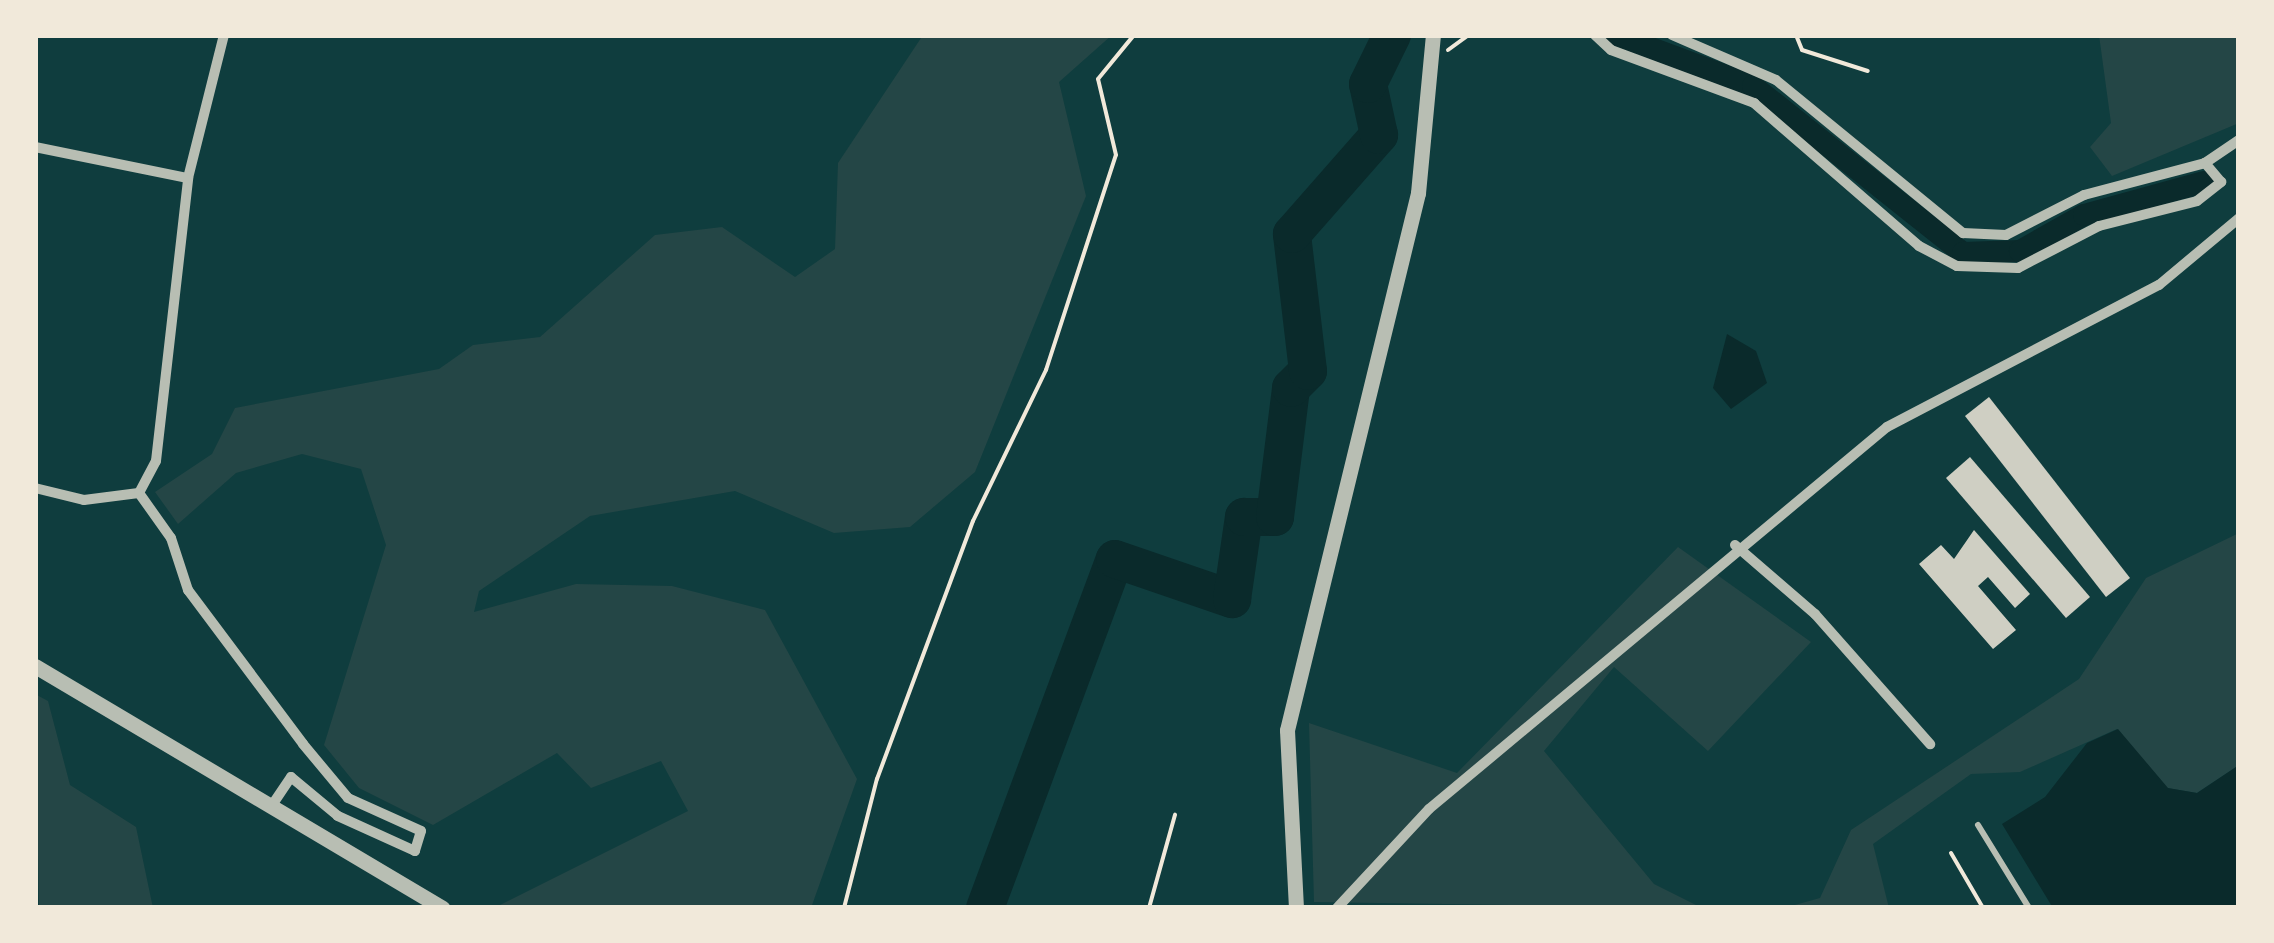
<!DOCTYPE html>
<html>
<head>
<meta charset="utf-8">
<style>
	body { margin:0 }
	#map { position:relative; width:2274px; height:943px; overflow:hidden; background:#0f3d3e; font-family:"Source Sans 3",sans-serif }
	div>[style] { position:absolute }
	.green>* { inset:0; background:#244646 }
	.water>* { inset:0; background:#0a2a2b }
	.canal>* { height:22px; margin:-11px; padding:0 11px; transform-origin:11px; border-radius:11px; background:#0a2a2b }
	.river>* { height:38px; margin:-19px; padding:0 19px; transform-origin:19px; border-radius:19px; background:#0a2a2b }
	.building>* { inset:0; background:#cfcfc3 }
	.path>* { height:4px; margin:-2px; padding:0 2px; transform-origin:2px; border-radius:2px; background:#f1e9da }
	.service>* { height:6px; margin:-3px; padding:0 3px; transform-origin:3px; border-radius:3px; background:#b8beb3 }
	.minor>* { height:10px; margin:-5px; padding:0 5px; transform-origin:5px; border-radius:5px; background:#b8beb3 }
	.tertiary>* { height:15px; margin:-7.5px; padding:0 7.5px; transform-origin:7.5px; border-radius:7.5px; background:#b8beb3 }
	span { translate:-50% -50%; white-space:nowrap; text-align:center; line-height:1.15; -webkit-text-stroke:10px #f1e9da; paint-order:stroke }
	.frame { position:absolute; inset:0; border:38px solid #f1e9da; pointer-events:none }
</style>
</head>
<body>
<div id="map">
	<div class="green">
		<i style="clip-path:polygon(923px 35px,1112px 35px,1059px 82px,1086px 196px,975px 472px,910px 527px,834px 533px,735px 491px,590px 516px,479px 591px,474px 612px,576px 584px,672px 586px,765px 610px,857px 779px,811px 908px,494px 908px,688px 811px,661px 761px,591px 788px,557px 753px,433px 825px,359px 788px,324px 745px,386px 545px,361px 469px,302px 454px,236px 473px,178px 524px,155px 492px,212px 454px,235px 408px,439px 369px,473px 345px,540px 337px,655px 235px,722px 227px,795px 277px,835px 249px,838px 163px)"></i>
		<i style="clip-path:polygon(2099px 35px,2239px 35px,2239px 123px,2112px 176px,2090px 147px,2111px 123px)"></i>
		<i style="clip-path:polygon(2239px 533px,2239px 765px,2197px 793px,2167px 788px,2117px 729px,2020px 772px,1971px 774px,1873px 844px,1889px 908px,1784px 908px,1820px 898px,1851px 830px,2079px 679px,2146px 578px)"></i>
		<i style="clip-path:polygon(1678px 547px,1811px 642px,1708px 751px,1614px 667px,1544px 751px,1654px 884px,1702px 908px,1314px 902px,1309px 723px,1457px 773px)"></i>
		<i style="clip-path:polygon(35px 694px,48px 701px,70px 785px,136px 827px,153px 908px,39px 908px)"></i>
	</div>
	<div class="water">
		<i style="clip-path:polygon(1727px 334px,1756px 351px,1767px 383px,1731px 409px,1713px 388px)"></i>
		<i style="clip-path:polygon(2118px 729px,2168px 788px,2197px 793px,2239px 765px,2239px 908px,2053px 908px,2002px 824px,2045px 797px,2087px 743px)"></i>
	</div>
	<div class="canal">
		<i style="left:1616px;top:35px;width:146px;rotate:20.4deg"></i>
		<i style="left:1753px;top:86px;width:268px;rotate:38.5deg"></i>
		<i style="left:1963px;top:253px;width:57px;rotate:-2deg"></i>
		<i style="left:2020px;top:251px;width:73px;rotate:-29.4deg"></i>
		<i style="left:2084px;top:215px;width:124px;rotate:-15.4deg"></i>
	</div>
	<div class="river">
		<i style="left:985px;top:908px;width:372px;rotate:-69.6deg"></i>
		<i style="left:1115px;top:559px;width:124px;rotate:18.9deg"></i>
		<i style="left:1232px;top:599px;width:83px;rotate:-81.7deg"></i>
		<i style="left:1244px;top:517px;width:31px"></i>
		<i style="left:1275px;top:517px;width:130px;rotate:-82.9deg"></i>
		<i style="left:1291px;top:388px;width:24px;rotate:-45deg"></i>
		<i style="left:1308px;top:371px;width:138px;rotate:-96.7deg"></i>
		<i style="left:1292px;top:234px;width:132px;rotate:-48.7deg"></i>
		<i style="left:1379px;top:135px;width:52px;rotate:-102.2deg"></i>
		<i style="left:1368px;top:84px;width:55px;rotate:-63.9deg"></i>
	</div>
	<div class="building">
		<i style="clip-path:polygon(1989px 397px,2130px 578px,2106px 597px,1965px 416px)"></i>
		<i style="clip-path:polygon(1970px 457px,2090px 597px,2066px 618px,1946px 478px)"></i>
		<i style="clip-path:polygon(1974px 530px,2030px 594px,2015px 608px,1988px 577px,1978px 586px,2016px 630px,1993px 649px,1919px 564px,1941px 545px,1954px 559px)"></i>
	</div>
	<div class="path">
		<i style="left:1796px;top:35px;width:16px;rotate:68deg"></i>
		<i style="left:1802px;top:50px;width:69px;rotate:17.7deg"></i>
		<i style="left:1448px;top:50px;width:26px;rotate:-36deg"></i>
		<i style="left:1951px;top:853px;width:64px;rotate:59.8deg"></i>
		<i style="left:844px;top:908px;width:133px;rotate:-75.7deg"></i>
		<i style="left:877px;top:779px;width:275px;rotate:-69.6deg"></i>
		<i style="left:973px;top:521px;width:168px;rotate:-64.2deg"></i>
		<i style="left:1046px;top:370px;width:226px;rotate:-72deg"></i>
		<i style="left:1116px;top:155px;width:78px;rotate:-103.3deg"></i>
		<i style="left:1098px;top:79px;width:57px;rotate:-50.7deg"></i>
		<i style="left:1149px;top:908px;width:97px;rotate:-74.4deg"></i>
	</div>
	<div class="service">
		<i style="left:1978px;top:825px;width:97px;rotate:58.4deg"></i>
	</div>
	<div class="minor">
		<i style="left:1595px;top:35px;width:22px;rotate:43deg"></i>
		<i style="left:1611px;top:50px;width:153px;rotate:20.3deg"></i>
		<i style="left:1754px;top:103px;width:218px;rotate:40.9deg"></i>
		<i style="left:1919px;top:246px;width:43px;rotate:27.8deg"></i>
		<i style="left:1957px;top:266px;width:61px;rotate:1.9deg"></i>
		<i style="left:2018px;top:268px;width:91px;rotate:-27.4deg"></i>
		<i style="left:2099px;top:226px;width:101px;rotate:-14.3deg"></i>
		<i style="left:2197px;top:201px;width:31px;rotate:-38deg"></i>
		<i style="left:2221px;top:182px;width:25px;rotate:-130deg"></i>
		<i style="left:1672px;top:35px;width:113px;rotate:23.4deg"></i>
		<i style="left:1776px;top:80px;width:242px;rotate:39.3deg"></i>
		<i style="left:1963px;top:233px;width:43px;rotate:2.7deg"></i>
		<i style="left:2006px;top:235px;width:88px;rotate:-27.1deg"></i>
		<i style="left:2084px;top:195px;width:125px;rotate:-14.8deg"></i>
		<i style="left:2205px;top:163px;width:41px;rotate:-34.1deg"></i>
		<i style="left:35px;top:147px;width:156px;rotate:11.5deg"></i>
		<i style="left:35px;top:488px;width:50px;rotate:13.8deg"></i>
		<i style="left:84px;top:500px;width:55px;rotate:-7.3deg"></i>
		<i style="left:139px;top:493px;width:55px;rotate:54.6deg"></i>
		<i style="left:171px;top:538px;width:55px;rotate:71.9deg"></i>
		<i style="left:188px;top:590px;width:192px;rotate:53.2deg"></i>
		<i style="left:303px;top:744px;width:70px;rotate:50.2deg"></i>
		<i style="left:348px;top:798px;width:80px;rotate:24.3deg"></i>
		<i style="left:421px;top:831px;width:21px;rotate:107deg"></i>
		<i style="left:415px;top:851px;width:85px;rotate:-155.6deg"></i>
		<i style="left:338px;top:816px;width:61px;rotate:-140.3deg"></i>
		<i style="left:291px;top:777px;width:36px;rotate:124deg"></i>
		<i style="left:139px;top:493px;width:36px;rotate:-62deg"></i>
		<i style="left:156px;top:461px;width:285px;rotate:-83.5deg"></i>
		<i style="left:188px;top:178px;width:147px;rotate:-75.9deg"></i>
		<i style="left:1735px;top:545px;width:106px;rotate:40.8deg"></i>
		<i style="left:1815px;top:614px;width:174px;rotate:48.5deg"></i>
		<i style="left:1337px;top:908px;width:135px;rotate:-47.1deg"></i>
		<i style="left:1429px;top:809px;width:596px;rotate:-39.83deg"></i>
		<i style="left:1887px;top:427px;width:307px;rotate:-27.6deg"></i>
		<i style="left:2159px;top:285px;width:104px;rotate:-39.9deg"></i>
	</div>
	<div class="tertiary">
		<i style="left:35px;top:666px;width:474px;rotate:30.7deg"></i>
		<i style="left:1296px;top:908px;width:178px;rotate:-92.9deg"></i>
		<i style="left:1287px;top:730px;width:553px;rotate:-76.29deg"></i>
		<i style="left:1418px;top:193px;width:159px;rotate:-84.6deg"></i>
	</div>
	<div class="frame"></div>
</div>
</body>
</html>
